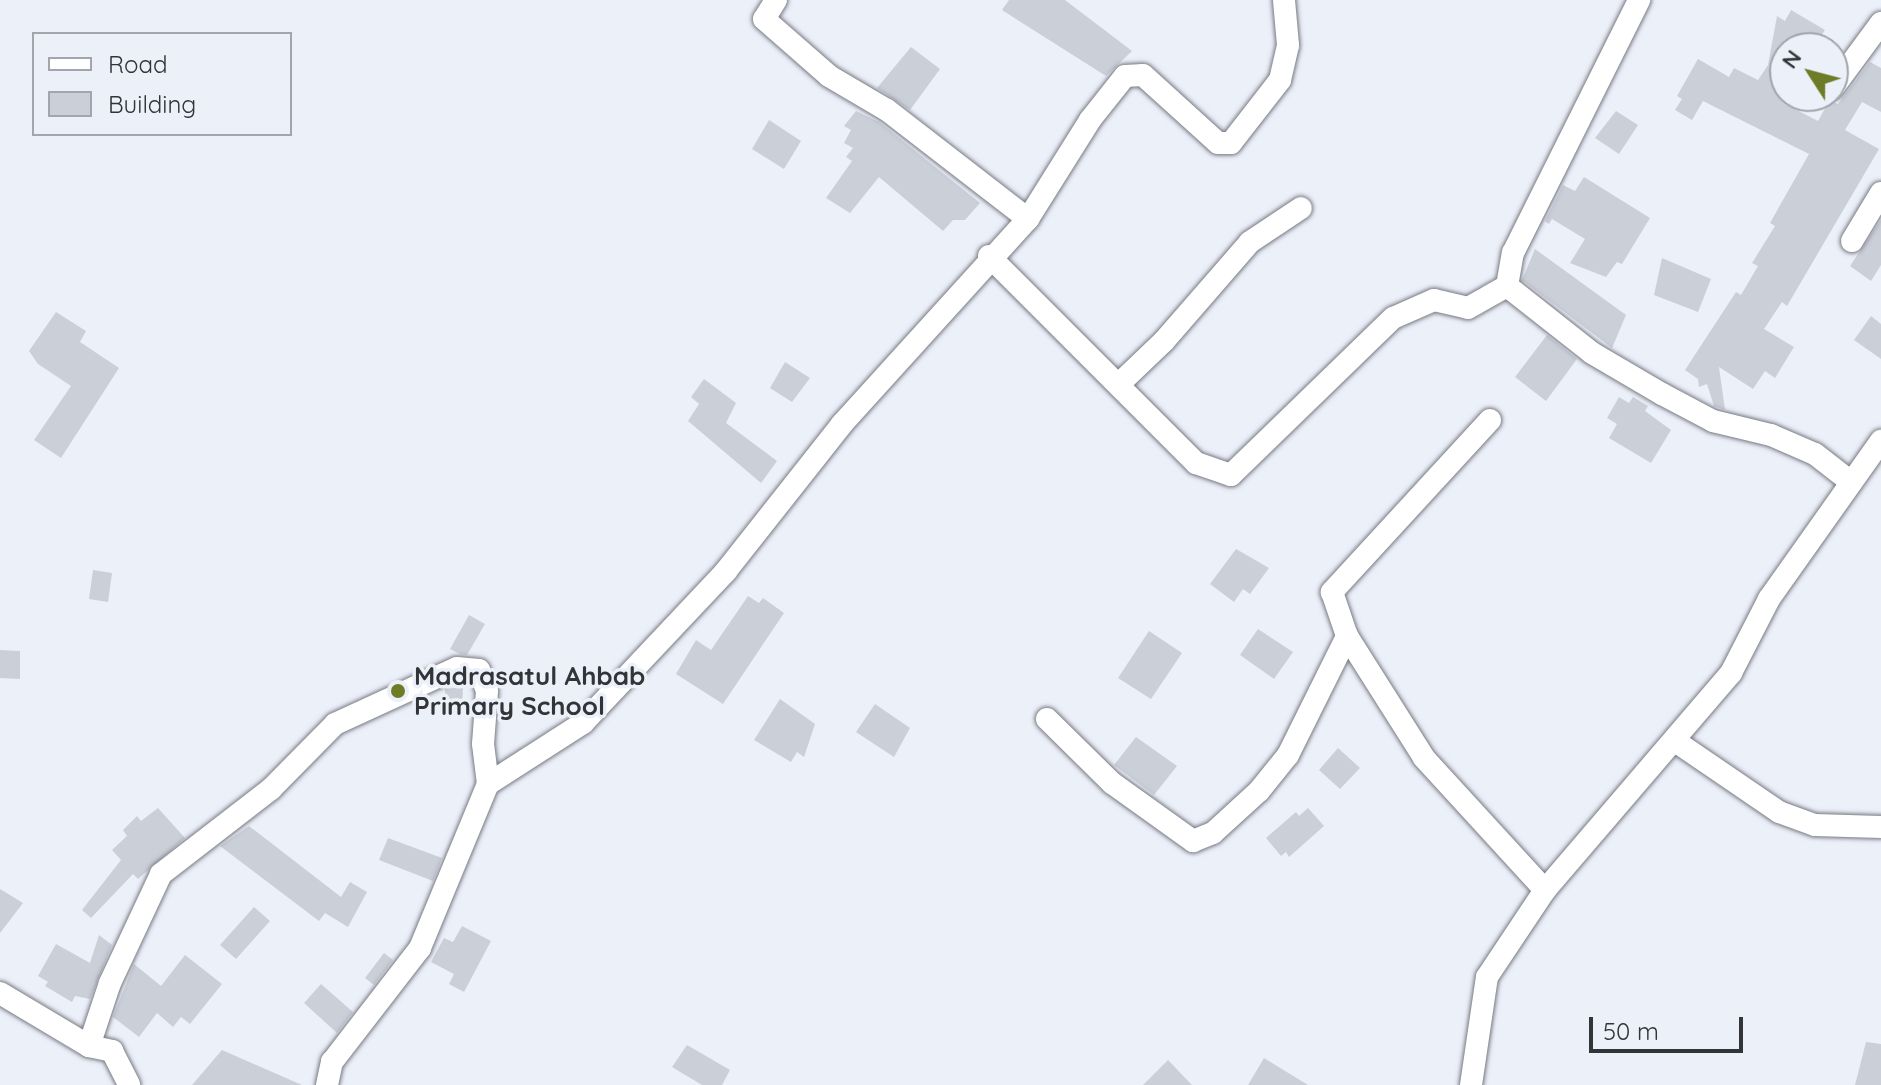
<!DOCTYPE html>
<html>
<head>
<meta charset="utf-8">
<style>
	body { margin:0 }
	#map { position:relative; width:1881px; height:1085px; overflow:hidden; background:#ecf0f9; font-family:Quicksand,sans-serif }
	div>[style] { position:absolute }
	.building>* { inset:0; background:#cbcfd8 }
	.roads { filter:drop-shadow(0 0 2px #777a82) drop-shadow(0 0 2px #777a82) }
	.minor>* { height:22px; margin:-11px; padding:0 11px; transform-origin:11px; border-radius:11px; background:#fff }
	.dots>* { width:22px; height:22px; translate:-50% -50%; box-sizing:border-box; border:4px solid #ecf0f9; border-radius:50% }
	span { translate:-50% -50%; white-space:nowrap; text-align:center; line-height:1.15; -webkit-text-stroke:7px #ecf0f9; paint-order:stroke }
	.poi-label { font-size:26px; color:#323437; font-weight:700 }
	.left { translate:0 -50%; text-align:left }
	.legend { position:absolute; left:32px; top:32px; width:260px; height:104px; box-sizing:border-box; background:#ecf0f9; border:2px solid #a2a5ab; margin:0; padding:10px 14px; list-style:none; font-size:24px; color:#323437 }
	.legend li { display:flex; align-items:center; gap:16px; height:40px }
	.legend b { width:40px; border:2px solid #a2a5ab }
	.north { position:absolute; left:1769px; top:32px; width:80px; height:80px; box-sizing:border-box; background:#ecf0f9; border:2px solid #a2a5ab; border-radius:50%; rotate:306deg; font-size:22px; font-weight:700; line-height:32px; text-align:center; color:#323437 }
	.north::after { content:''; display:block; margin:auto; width:28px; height:36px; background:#6e7b27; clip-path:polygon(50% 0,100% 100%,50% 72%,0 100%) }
	.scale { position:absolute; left:1589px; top:1017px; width:154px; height:36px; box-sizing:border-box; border:4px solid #323437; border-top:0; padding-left:10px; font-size:24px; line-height:28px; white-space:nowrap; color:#323437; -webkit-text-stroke:6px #ecf0f9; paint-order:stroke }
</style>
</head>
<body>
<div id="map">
	<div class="building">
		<i style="clip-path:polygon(1009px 0,1065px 0,1132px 51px,1106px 76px,1002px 10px)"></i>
		<i style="clip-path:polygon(1791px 10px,1825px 30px,1813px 48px,1785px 48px,1785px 104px,1818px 121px,1829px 101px,1838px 104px,1870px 62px,1881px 68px,1881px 112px,1862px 102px,1845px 130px,1879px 149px,1787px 306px,1782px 302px,1764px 329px,1794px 347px,1775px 378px,1765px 371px,1753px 389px,1719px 367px,1725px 410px,1714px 406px,1707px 384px,1699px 387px,1698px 379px,1685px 370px,1736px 292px,1741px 295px,1758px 266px,1752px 263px,1775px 226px,1770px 223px,1809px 154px,1703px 101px,1692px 120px,1675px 110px,1682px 99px,1677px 96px,1698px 59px,1729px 77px,1734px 68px,1758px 80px,1768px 65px,1777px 16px,1785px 21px)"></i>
		<i style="clip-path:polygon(911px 47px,940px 69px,910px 110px,877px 88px)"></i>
		<i style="clip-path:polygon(856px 111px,879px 122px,980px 203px,965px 220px,953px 220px,943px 231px,879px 177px,850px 213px,826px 198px,852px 161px,846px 157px,853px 148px,844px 143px,851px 130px,844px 126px)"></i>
		<i style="clip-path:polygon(1616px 111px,1638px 125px,1619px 154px,1595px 138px)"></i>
		<i style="clip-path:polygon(769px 120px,801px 141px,784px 169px,752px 149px)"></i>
		<i style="clip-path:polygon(1584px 177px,1650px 218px,1622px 264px,1617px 262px,1606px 277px,1570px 263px,1585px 239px,1552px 219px,1549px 224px,1545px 221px,1563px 185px,1575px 191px)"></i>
		<i style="clip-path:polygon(1881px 220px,1881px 265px,1871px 281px,1850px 266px)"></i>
		<i style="clip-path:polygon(1535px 249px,1626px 315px,1612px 348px,1522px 280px)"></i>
		<i style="clip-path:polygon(1662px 258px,1711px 279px,1698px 312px,1654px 295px)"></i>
		<i style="clip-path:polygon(56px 312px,86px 331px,80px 342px,119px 368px,61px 458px,34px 440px,71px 386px,38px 364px,29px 351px)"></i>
		<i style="clip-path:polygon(1871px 316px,1881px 324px,1881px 359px,1854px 340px)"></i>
		<i style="clip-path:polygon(1547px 335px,1577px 359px,1546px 401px,1515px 377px)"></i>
		<i style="clip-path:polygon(785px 362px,810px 378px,792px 402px,770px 388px)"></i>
		<i style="clip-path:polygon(704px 379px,736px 403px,726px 423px,777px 461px,761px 483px,688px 421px,699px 404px,691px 397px)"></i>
		<i style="clip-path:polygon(1619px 397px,1629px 403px,1633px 397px,1648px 406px,1645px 411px,1671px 430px,1651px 463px,1609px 438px,1617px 424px,1607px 418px)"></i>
		<i style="clip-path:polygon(1236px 549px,1269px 568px,1250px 594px,1243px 589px,1234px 602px,1210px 584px)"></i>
		<i style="clip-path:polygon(93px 570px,112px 573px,108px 602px,89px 599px)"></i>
		<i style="clip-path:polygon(748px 596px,759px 603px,763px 598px,784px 613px,723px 704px,676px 674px,696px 640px,711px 650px)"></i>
		<i style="clip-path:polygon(469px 615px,485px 624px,467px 655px,460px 654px,450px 649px)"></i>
		<i style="clip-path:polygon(1258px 629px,1293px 652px,1274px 679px,1240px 655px)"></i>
		<i style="clip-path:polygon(1149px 631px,1182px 653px,1151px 699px,1118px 678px)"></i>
		<i style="clip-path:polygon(0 650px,20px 651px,20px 679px,0 678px)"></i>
		<i style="clip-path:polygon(463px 687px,462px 711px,445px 709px,445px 689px)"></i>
		<i style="clip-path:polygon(780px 699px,815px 724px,804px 757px,797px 752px,791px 762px,754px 740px)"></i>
		<i style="clip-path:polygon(875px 704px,910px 728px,894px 757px,856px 732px)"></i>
		<i style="clip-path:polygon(1136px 737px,1177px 766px,1154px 795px,1114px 765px)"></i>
		<i style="clip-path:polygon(1338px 748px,1360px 768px,1340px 789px,1319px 770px)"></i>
		<i style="clip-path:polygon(158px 808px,185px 838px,138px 879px,133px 874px,91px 918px,82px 910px,121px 860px,112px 850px,127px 836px,123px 830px,137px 816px,141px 821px)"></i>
		<i style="clip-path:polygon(1308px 808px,1324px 826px,1289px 857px,1286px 852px,1281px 856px,1266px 838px,1296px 812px,1299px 816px)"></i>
		<i style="clip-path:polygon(249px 826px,341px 897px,350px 882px,367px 892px,348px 927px,325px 913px,319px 921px,220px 846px)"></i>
		<i style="clip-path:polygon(388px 838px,442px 858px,433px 881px,379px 860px)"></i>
		<i style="clip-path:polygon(0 889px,23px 903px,0 933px)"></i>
		<i style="clip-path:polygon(254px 907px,270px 921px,236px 959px,220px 945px)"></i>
		<i style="clip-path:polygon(462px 926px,491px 941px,464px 992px,449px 984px,454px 974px,431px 962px,444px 938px,453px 942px)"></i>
		<i style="clip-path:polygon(99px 935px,112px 945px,90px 999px,75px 996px,72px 1002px,45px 986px,48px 982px,38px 976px,56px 944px,90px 963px)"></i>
		<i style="clip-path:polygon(384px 953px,393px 960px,374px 985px,365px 978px)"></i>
		<i style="clip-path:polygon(185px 955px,222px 984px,190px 1024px,181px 1017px,173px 1027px,157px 1013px,139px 1037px,113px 1017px,134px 964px,161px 986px)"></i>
		<i style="clip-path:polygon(321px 984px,353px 1012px,337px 1033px,304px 1003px)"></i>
		<i style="clip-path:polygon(1866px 1042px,1881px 1044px,1881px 1085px,1855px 1085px)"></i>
		<i style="clip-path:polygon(687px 1045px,730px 1070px,722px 1085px,702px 1085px,672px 1067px)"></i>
		<i style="clip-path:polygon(222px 1050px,302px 1085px,192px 1085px)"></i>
		<i style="clip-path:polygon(1264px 1058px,1308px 1085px,1248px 1085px)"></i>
		<i style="clip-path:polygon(1168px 1060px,1192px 1085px,1143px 1085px)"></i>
	</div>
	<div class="roads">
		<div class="minor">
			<i style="left:776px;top:0;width:22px;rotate:122deg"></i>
			<i style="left:764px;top:19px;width:86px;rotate:41.2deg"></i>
			<i style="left:829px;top:76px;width:67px;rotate:30.4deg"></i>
			<i style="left:887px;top:110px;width:178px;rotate:37.7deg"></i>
			<i style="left:1833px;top:88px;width:81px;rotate:-53.6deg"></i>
			<i style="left:1852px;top:241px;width:56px;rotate:-58.9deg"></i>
			<i style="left:989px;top:256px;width:293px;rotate:45deg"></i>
			<i style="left:1196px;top:463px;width:37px;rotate:19deg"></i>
			<i style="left:1231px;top:475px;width:226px;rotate:-44.1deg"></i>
			<i style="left:1393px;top:318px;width:45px;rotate:-23.7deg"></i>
			<i style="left:1434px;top:300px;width:35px;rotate:13deg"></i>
			<i style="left:1468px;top:308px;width:45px;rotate:-29.4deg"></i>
			<i style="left:1507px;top:286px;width:34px;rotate:-80deg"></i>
			<i style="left:1513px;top:253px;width:283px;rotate:-63.5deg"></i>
			<i style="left:1507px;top:286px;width:108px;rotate:38.2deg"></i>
			<i style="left:1592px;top:353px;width:81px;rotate:30.4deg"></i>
			<i style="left:1662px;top:394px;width:58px;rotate:27.9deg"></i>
			<i style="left:1713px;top:421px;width:60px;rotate:13.6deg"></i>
			<i style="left:1771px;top:435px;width:48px;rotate:23.4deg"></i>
			<i style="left:1815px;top:454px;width:46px;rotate:37.9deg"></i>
			<i style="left:1118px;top:385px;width:64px;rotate:-43.7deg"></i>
			<i style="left:1164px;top:341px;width:131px;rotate:-49deg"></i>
			<i style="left:1250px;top:242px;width:61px;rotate:-33.7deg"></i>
			<i style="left:1490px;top:420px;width:234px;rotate:132.6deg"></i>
			<i style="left:1332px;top:592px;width:46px;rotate:71.2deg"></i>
			<i style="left:1347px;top:636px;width:144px;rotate:57.7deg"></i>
			<i style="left:1424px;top:758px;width:179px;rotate:47.5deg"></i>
			<i style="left:1047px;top:719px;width:91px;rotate:44.6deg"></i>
			<i style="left:1112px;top:783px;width:100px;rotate:35.6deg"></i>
			<i style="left:1193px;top:841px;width:22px;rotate:-22deg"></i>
			<i style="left:1213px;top:833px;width:62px;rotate:-42.4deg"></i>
			<i style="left:1259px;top:791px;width:46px;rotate:-51.1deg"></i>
			<i style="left:1288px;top:755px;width:133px;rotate:-63.6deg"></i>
			<i style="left:1675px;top:741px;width:126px;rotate:34.3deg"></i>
			<i style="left:1779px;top:812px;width:38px;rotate:20deg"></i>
			<i style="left:1815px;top:825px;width:66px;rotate:1.7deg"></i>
			<i style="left:0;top:993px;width:104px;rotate:30.8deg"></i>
			<i style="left:89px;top:1046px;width:24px;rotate:12deg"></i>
			<i style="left:112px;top:1051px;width:38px;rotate:63deg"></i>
			<i style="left:89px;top:1046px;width:66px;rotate:-71.6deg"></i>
			<i style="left:110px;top:983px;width:120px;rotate:-64.9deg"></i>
			<i style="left:161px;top:874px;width:139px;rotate:-37.7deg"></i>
			<i style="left:271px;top:789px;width:91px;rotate:-45.4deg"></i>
			<i style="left:335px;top:724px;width:134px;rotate:-24.7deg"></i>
			<i style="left:457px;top:668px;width:22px;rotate:5deg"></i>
			<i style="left:479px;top:670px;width:22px;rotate:69deg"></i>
			<i style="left:487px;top:691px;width:53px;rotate:94.3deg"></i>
			<i style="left:483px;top:744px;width:40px;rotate:82.9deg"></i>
			<i style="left:327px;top:1085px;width:24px;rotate:-78deg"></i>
			<i style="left:332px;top:1062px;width:144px;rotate:-52.3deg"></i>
			<i style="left:420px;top:948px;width:178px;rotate:-67.5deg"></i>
			<i style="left:488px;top:784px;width:113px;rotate:-32.7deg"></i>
			<i style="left:583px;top:723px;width:209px;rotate:-46.7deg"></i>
			<i style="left:726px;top:571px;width:187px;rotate:-51.7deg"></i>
			<i style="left:842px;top:424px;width:277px;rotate:-47.8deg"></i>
			<i style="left:1028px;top:219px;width:117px;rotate:-57.9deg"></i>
			<i style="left:1090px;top:120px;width:56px;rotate:-51.5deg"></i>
			<i style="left:1125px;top:76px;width:18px;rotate:-3deg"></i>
			<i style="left:1143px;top:75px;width:101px;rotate:42.2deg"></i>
			<i style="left:1218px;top:143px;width:13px"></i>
			<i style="left:1231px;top:143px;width:80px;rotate:-52.1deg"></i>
			<i style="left:1280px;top:80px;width:36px;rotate:-77deg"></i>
			<i style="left:1288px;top:45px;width:45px;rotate:-95.1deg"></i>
			<i style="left:1471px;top:1085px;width:109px;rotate:-81.6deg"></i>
			<i style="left:1487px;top:977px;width:105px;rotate:-56.3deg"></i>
			<i style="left:1545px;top:890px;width:286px;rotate:-49.4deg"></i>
			<i style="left:1731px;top:673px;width:83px;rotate:-62.8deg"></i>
			<i style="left:1769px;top:599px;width:194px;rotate:-54.7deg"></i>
		</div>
	</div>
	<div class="dots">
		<i style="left:398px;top:691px;background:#6e7b27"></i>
	</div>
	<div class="poi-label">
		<span class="left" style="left:414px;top:691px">Madrasatul Ahbab<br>Primary School</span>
	</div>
	<ul class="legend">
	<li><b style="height:10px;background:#fff"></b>Road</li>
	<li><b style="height:22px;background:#cbcfd8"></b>Building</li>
	</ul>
	<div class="north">N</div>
	<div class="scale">50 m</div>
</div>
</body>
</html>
